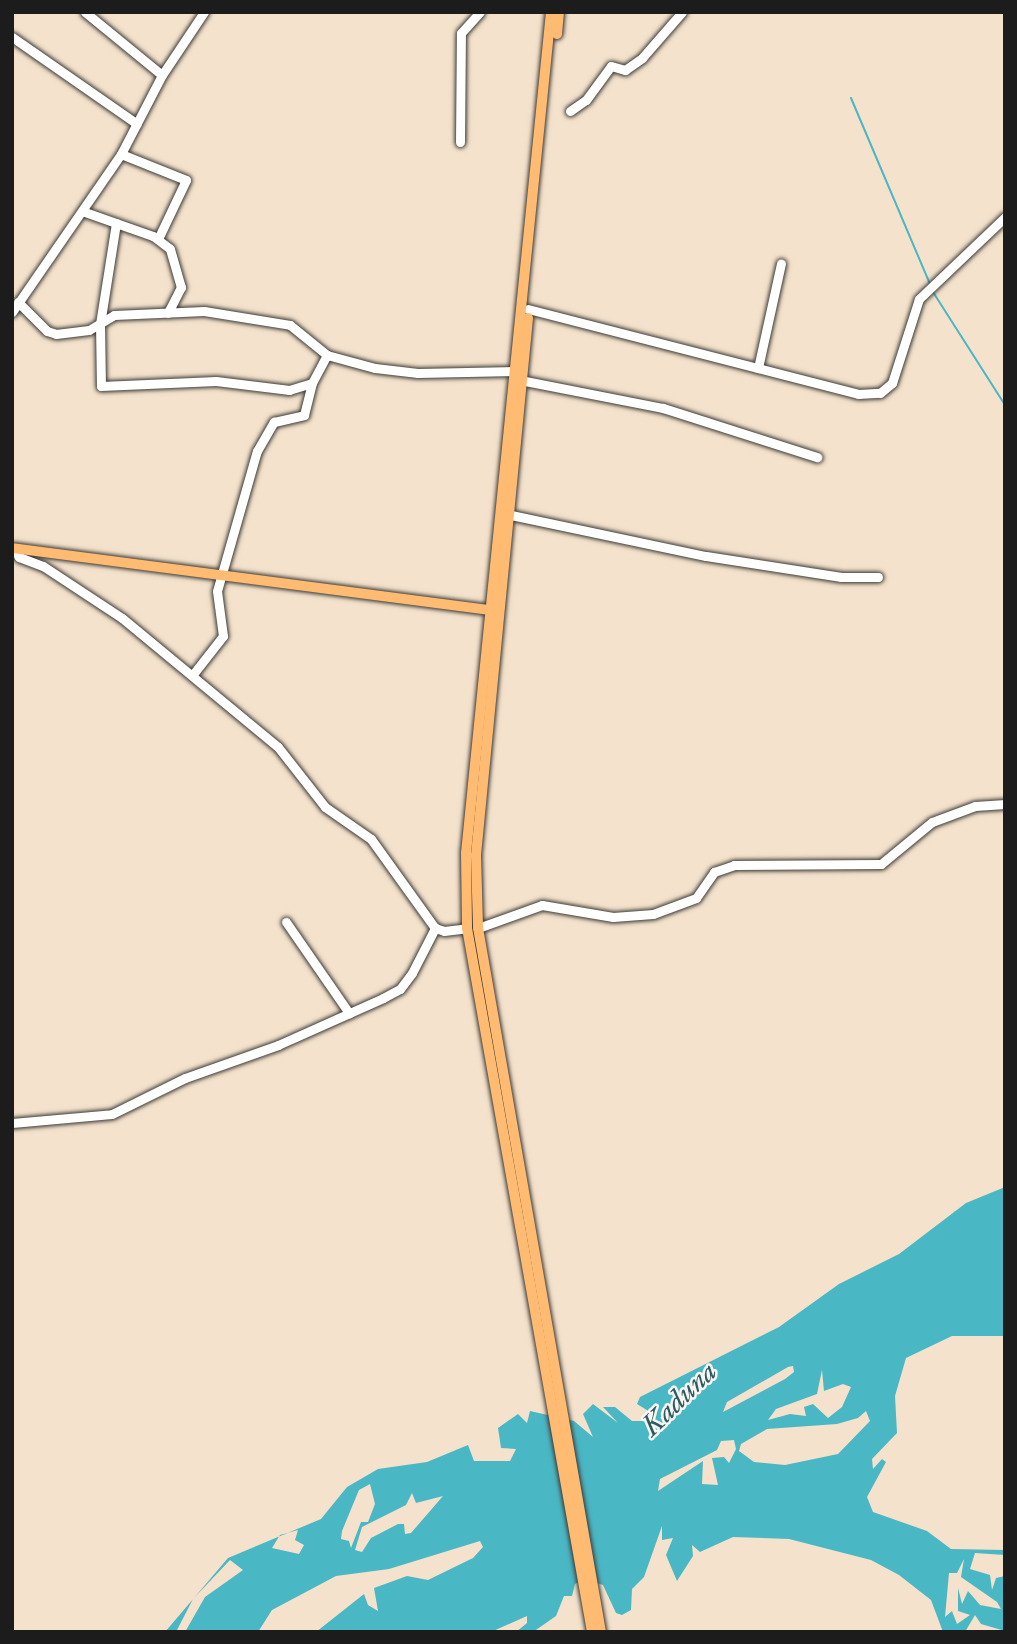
<!DOCTYPE html>
<html>
<head>
<meta charset="utf-8">
<style>
	body { margin:0 }
	#map { position:relative; width:1017px; height:1644px; overflow:hidden; background:#f4e2cc; font-family:"IM FELL Great Primer",serif }
	div>[style] { position:absolute }
	.water>* { inset:0; background:#4ab7c5 }
	.stream>* { height:2px; margin:-1px; padding:0 1px; transform-origin:1px; border-radius:1px; background:#4ab7c5 }
	.roads { filter:drop-shadow(0 0 2px #3c3a36) drop-shadow(0 0 2px #3c3a36) }
	.minor>* { height:9px; margin:-4.5px; padding:0 4.5px; transform-origin:4.5px; border-radius:4.5px; background:#fff }
	.major>* { height:10px; margin:-5px; padding:0 5px; transform-origin:5px; border-radius:5px; background:#ffbb71 }
	span { translate:-50% -50%; white-space:nowrap; text-align:center; line-height:1.15; -webkit-text-stroke:5px #f6f6f2; paint-order:stroke }
	.water-label { font-size:28px; color:#2e5a60; font-style:italic }
	.frame { position:absolute; inset:0; border:14px solid #1c1c1c; pointer-events:none }
</style>
</head>
<body>
<div id="map">
	<div class="water">
		<i style="clip-path:polygon(evenodd,1005px 1187px,1005px 1336px,952px 1336px,906px 1358px,895px 1396px,897px 1433px,872px 1459px,873px 1469px,882px 1459px,886px 1462px,867px 1497px,873px 1512px,927px 1531px,951px 1549px,1005px 1550px,1005px 1555px,975px 1553px,970px 1569px,990px 1575px,992px 1590px,996px 1578px,1005px 1576px,1005px 1631px,981px 1624px,975px 1615px,965px 1632px,943px 1632px,931px 1600px,899px 1575px,871px 1560px,789px 1539px,733px 1537px,700px 1552px,692px 1545px,693px 1556px,677px 1581px,666px 1555px,673px 1538px,662px 1540px,662px 1526px,644px 1577px,632px 1589px,631px 1610px,622px 1615px,616px 1613px,603px 1585px,584px 1579px,575px 1584px,572px 1596px,564px 1596px,556px 1616px,533px 1632px,516px 1632px,527px 1623px,527px 1616px,491px 1632px,316px 1632px,364px 1594px,368px 1605px,378px 1611px,374px 1588px,407px 1576px,428px 1580px,473px 1558px,483px 1547px,480px 1541px,389px 1569px,336px 1576px,272px 1610px,258px 1632px,185px 1632px,205px 1597px,243px 1570px,230px 1560px,193px 1599px,176px 1632px,165px 1632px,228px 1558px,321px 1519px,347px 1487px,378px 1469px,427px 1462px,468px 1445px,474px 1461px,510px 1461px,516px 1449px,501px 1448px,498px 1428px,518px 1414px,527px 1423px,530px 1411px,574px 1421px,593px 1437px,583px 1414px,593px 1404px,618px 1423px,603px 1407px,615px 1407px,632px 1421px,644px 1421px,650px 1412px,637px 1404px,640px 1397px,779px 1327px,839px 1284px,899px 1254px,966px 1203px,1005px 1187px,788px 1367px,793px 1366px,794px 1372px,785px 1379px,723px 1412px,727px 1402px,788px 1367px,1005px 1187px,822px 1370px,824px 1391px,843px 1384px,851px 1387px,842px 1407px,828px 1418px,813px 1404px,804px 1407px,806px 1416px,790px 1414px,768px 1420px,776px 1409px,817px 1394px,822px 1370px,1005px 1187px,866px 1411px,870px 1421px,838px 1454px,785px 1465px,754px 1462px,739px 1451px,741px 1444px,767px 1429px,837px 1424px,858px 1418px,866px 1411px,1005px 1187px,721px 1441px,734px 1440px,736px 1449px,729px 1463px,724px 1457px,712px 1458px,718px 1485px,702px 1484px,703px 1461px,658px 1491px,660px 1479px,717px 1450px,721px 1441px,1005px 1187px,370px 1484px,375px 1504px,368px 1522px,361px 1522px,351px 1548px,349px 1541px,341px 1539px,342px 1531px,359px 1490px,370px 1484px,1005px 1187px,412px 1493px,416px 1503px,443px 1496px,411px 1533px,405px 1534px,404px 1524px,398px 1524px,371px 1538px,362px 1552px,355px 1550px,362px 1527px,406px 1505px,412px 1493px,1005px 1187px,298px 1530px,295px 1540px,304px 1545px,299px 1554px,272px 1548px,280px 1535px,298px 1530px,1005px 1187px,964px 1559px,961px 1577px,997px 1602px,1001px 1609px,980px 1605px,968px 1591px,962px 1604px,958px 1588px,958px 1611px,970px 1615px,957px 1624px,952px 1611px,945px 1617px,949px 1573px,957px 1573px,964px 1559px)"></i>
	</div>
	<div class="stream">
		<i style="left:851px;top:98px;width:202px;rotate:67deg"></i>
		<i style="left:933px;top:292px;width:134px;rotate:57.5deg"></i>
	</div>
	<div class="roads">
		<div class="minor">
			<i style="left:85px;top:12px;width:99px;rotate:39.3deg"></i>
			<i style="left:12px;top:37px;width:152px;rotate:34.8deg"></i>
			<i style="left:570px;top:111px;width:19px;rotate:-35deg"></i>
			<i style="left:586px;top:100px;width:42px;rotate:-53.7deg"></i>
			<i style="left:611px;top:66px;width:15px;rotate:16deg"></i>
			<i style="left:625px;top:70px;width:21px;rotate:-35deg"></i>
			<i style="left:642px;top:58px;width:61px;rotate:-49deg"></i>
			<i style="left:460px;top:142px;width:109px;rotate:-89.5deg"></i>
			<i style="left:461px;top:33px;width:28px;rotate:-48deg"></i>
			<i style="left:121px;top:154px;width:70px;rotate:21.8deg"></i>
			<i style="left:186px;top:180px;width:65px;rotate:115.4deg"></i>
			<i style="left:82px;top:211px;width:75px;rotate:19.4deg"></i>
			<i style="left:153px;top:236px;width:21px;rotate:37deg"></i>
			<i style="left:170px;top:249px;width:40px;rotate:74deg"></i>
			<i style="left:181px;top:287px;width:29px;rotate:117deg"></i>
			<i style="left:116px;top:223px;width:102px;rotate:99deg"></i>
			<i style="left:100px;top:324px;width:62px;rotate:89.1deg"></i>
			<i style="left:101px;top:386px;width:115px;rotate:-2.5deg"></i>
			<i style="left:216px;top:381px;width:74px;rotate:7deg"></i>
			<i style="left:289px;top:390px;width:24px;rotate:-17deg"></i>
			<i style="left:312px;top:383px;width:32px;rotate:-62deg"></i>
			<i style="left:18px;top:302px;width:41px;rotate:45deg"></i>
			<i style="left:47px;top:331px;width:9px;rotate:18deg"></i>
			<i style="left:56px;top:334px;width:33px;rotate:-7deg"></i>
			<i style="left:89px;top:330px;width:29px;rotate:-31deg"></i>
			<i style="left:114px;top:315px;width:90px;rotate:-2.5deg"></i>
			<i style="left:204px;top:311px;width:87px;rotate:9.2deg"></i>
			<i style="left:290px;top:325px;width:48px;rotate:39deg"></i>
			<i style="left:327px;top:355px;width:50px;rotate:15.2deg"></i>
			<i style="left:375px;top:368px;width:43px;rotate:6.6deg"></i>
			<i style="left:418px;top:373px;width:98px;rotate:-1.2deg"></i>
			<i style="left:528px;top:309px;width:341px;rotate:14.4deg"></i>
			<i style="left:858px;top:394px;width:22px;rotate:-3deg"></i>
			<i style="left:880px;top:393px;width:16px;rotate:-40deg"></i>
			<i style="left:892px;top:383px;width:88px;rotate:-72.2deg"></i>
			<i style="left:919px;top:299px;width:119px;rotate:-43.6deg"></i>
			<i style="left:12px;top:312px;width:192px;rotate:-55.4deg"></i>
			<i style="left:121px;top:154px;width:89px;rotate:-62.6deg"></i>
			<i style="left:162px;top:75px;width:76px;rotate:-56.3deg"></i>
			<i style="left:758px;top:368px;width:107px;rotate:-77.6deg"></i>
			<i style="left:525px;top:381px;width:141px;rotate:11.1deg"></i>
			<i style="left:663px;top:408px;width:162px;rotate:17.7deg"></i>
			<i style="left:511px;top:515px;width:199px;rotate:11.9deg"></i>
			<i style="left:706px;top:556px;width:137px;rotate:8.8deg"></i>
			<i style="left:841px;top:577px;width:37px"></i>
			<i style="left:13px;top:548px;width:11px;rotate:56deg"></i>
			<i style="left:19px;top:557px;width:26px;rotate:21deg"></i>
			<i style="left:43px;top:566px;width:95px;rotate:33.4deg"></i>
			<i style="left:122px;top:618px;width:202px;rotate:39.6deg"></i>
			<i style="left:278px;top:747px;width:76px;rotate:51.9deg"></i>
			<i style="left:325px;top:807px;width:56px;rotate:34.8deg"></i>
			<i style="left:371px;top:839px;width:110px;rotate:54.3deg"></i>
			<i style="left:435px;top:928px;width:9px;rotate:18deg"></i>
			<i style="left:444px;top:931px;width:23px;rotate:-7deg"></i>
			<i style="left:194px;top:673px;width:47px;rotate:-51.9deg"></i>
			<i style="left:223px;top:636px;width:45px;rotate:-97.6deg"></i>
			<i style="left:217px;top:591px;width:146px;rotate:-74.1deg"></i>
			<i style="left:257px;top:451px;width:34px;rotate:-60deg"></i>
			<i style="left:274px;top:422px;width:31px;rotate:-13deg"></i>
			<i style="left:304px;top:415px;width:33px;rotate:-76deg"></i>
			<i style="left:286px;top:922px;width:111px;rotate:55.3deg"></i>
			<i style="left:478px;top:928px;width:68px;rotate:-19.8deg"></i>
			<i style="left:542px;top:905px;width:72px;rotate:9.6deg"></i>
			<i style="left:613px;top:917px;width:40px;rotate:-4.3deg"></i>
			<i style="left:653px;top:914px;width:46px;rotate:-20.4deg"></i>
			<i style="left:696px;top:898px;width:32px;rotate:-55deg"></i>
			<i style="left:714px;top:872px;width:21px;rotate:-19deg"></i>
			<i style="left:734px;top:865px;width:147px;rotate:-0.4deg"></i>
			<i style="left:881px;top:864px;width:66px;rotate:-39.5deg"></i>
			<i style="left:932px;top:822px;width:46px;rotate:-20.4deg"></i>
			<i style="left:975px;top:806px;width:30px;rotate:-4deg"></i>
			<i style="left:12px;top:1123px;width:100px;rotate:-5.1deg"></i>
			<i style="left:112px;top:1114px;width:81px;rotate:-26.3deg"></i>
			<i style="left:185px;top:1078px;width:99px;rotate:-19.5deg"></i>
			<i style="left:278px;top:1045px;width:115px;rotate:-24.1deg"></i>
			<i style="left:383px;top:998px;width:19px;rotate:-28deg"></i>
			<i style="left:400px;top:989px;width:20px;rotate:-53deg"></i>
			<i style="left:412px;top:973px;width:51px;rotate:-62.9deg"></i>
		</div>
		<div class="major">
			<i style="left:551px;top:12px;width:845px;rotate:95.77deg"></i>
			<i style="left:466px;top:853px;width:75px;rotate:89.2deg"></i>
			<i style="left:467px;top:928px;width:715px;rotate:79.93deg"></i>
			<i style="left:557px;top:34px;width:22px;rotate:-85deg"></i>
			<i style="left:528px;top:318px;width:540px;rotate:95.53deg"></i>
			<i style="left:476px;top:855px;width:73px;rotate:88.4deg"></i>
			<i style="left:478px;top:928px;width:715px;rotate:80.09deg"></i>
			<i style="left:12px;top:548px;width:489px;rotate:7.4deg"></i>
		</div>
	</div>
	<div class="water-label">
		<span style="left:679px;top:1399px;rotate:-44deg">Kaduna</span>
	</div>
	<div class="frame"></div>
</div>
</body>
</html>
